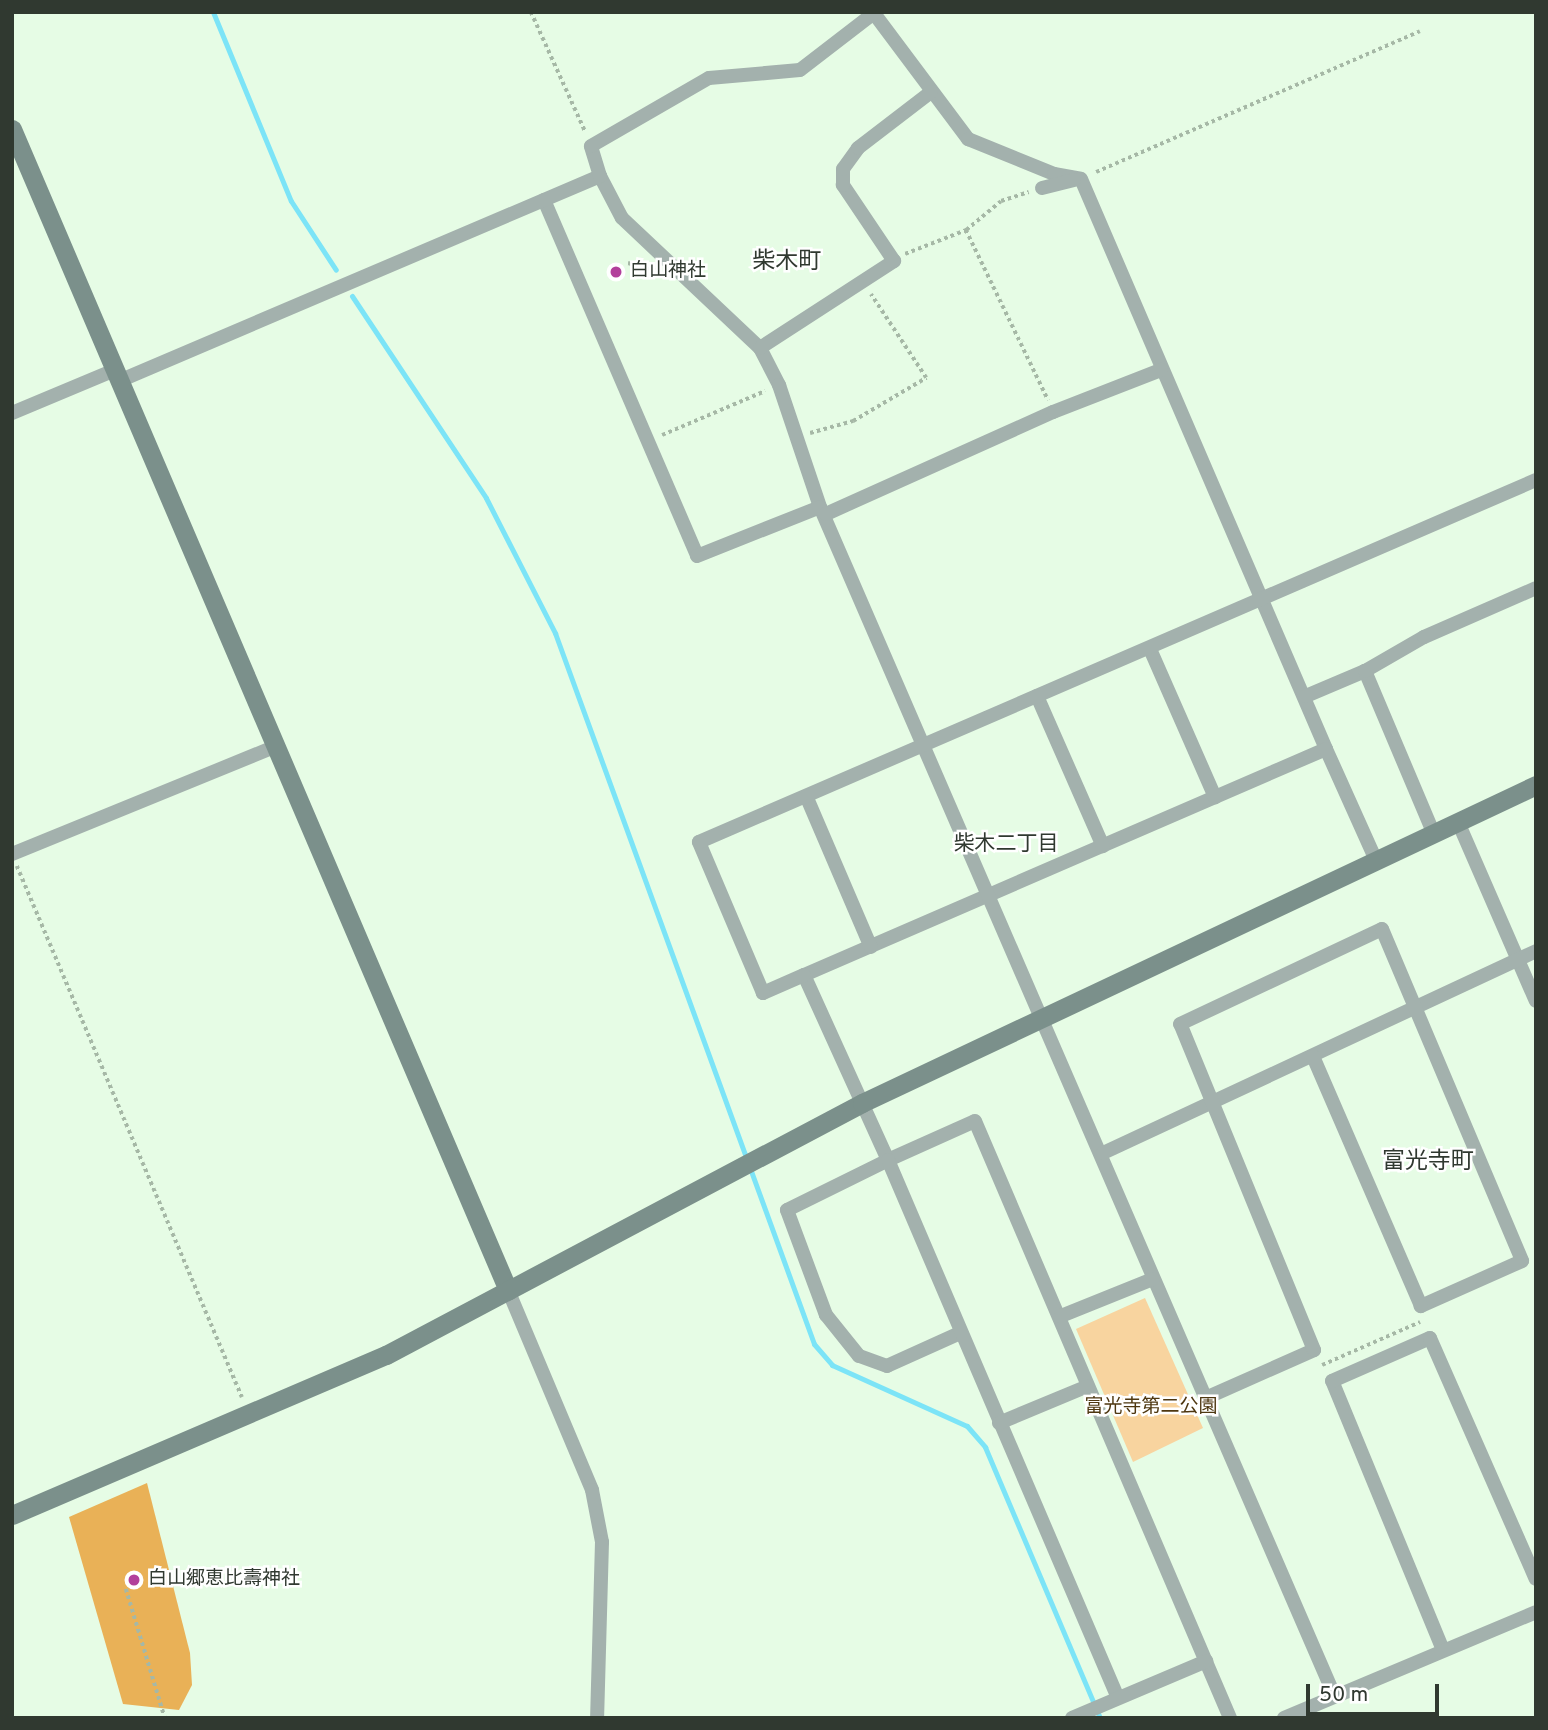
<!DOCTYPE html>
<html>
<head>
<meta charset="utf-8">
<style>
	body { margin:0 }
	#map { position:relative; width:1548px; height:1730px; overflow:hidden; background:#e6fce5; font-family:Overpass,"Noto Sans JP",sans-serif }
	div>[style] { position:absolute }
	.green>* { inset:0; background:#f8d49f }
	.forest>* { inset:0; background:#e9b157 }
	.stream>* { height:5px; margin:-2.5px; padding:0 2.5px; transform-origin:2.5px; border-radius:2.5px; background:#7ce4f7 }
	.path>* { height:3.5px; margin-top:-1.75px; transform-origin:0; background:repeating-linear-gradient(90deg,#a6b8a6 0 3.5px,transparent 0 7px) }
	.street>* { height:14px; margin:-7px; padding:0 7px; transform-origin:7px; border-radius:7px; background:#a3b1ad }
	.secondary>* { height:19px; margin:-9.5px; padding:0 9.5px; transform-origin:9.5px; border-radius:9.5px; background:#7b908b }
	.dots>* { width:19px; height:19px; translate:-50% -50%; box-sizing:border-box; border:4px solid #fff; border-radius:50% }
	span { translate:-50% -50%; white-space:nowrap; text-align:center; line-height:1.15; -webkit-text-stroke:5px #fff; paint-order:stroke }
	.poi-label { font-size:19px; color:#303930 }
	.left { translate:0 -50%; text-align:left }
	.park-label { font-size:19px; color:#4e3710 }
	.neighbourhood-label { font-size:21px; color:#303930 }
	.quarter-label { font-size:23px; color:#303930 }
	.frame { position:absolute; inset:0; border:14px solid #303930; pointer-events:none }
	.scale { position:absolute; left:1306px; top:1684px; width:133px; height:32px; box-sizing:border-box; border:4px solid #303930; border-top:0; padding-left:9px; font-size:21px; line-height:24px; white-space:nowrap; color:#303930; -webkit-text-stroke:5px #fff; paint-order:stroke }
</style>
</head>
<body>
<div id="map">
	<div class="green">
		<i style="clip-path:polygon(1145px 1298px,1203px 1428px,1133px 1462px,1076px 1329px)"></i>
	</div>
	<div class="forest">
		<i style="clip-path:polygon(147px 1483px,190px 1653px,192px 1685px,179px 1710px,123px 1704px,69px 1517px)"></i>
	</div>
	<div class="stream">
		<i style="left:213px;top:12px;width:204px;rotate:67.6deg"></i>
		<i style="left:291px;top:201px;width:82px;rotate:56.9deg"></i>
		<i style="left:352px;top:296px;width:242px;rotate:56.4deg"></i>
		<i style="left:486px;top:498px;width:152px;rotate:62.9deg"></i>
		<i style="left:555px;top:633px;width:757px;rotate:69.98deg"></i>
		<i style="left:814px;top:1344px;width:28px;rotate:49deg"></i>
		<i style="left:832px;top:1365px;width:148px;rotate:24.3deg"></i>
		<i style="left:967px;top:1426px;width:28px;rotate:49deg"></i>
		<i style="left:985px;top:1447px;width:294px;rotate:67deg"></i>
	</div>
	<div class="path">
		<i style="left:531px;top:12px;width:131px;rotate:65.6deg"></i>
		<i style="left:1096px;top:172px;width:353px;rotate:-23.5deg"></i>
		<i style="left:966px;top:230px;width:45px;rotate:-39.6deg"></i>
		<i style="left:1001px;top:201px;width:29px;rotate:-18deg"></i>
		<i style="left:905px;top:254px;width:66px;rotate:-21.5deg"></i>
		<i style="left:966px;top:230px;width:189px;rotate:64.2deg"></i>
		<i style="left:628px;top:263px;width:28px;rotate:15deg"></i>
		<i style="left:810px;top:433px;width:45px;rotate:-15.6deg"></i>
		<i style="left:853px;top:421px;width:85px;rotate:-30.5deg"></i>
		<i style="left:926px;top:378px;width:100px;rotate:-123.5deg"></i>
		<i style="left:662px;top:435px;width:112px;rotate:-23.1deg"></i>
		<i style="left:17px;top:866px;width:577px;rotate:67.04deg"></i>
		<i style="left:1322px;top:1365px;width:107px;rotate:-23.7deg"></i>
		<i style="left:126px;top:1589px;width:135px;rotate:73.2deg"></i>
	</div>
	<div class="street">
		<i style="left:873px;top:12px;width:159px;rotate:53.2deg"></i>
		<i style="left:968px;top:139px;width:93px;rotate:22.1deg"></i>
		<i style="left:1054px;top:174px;width:27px;rotate:10deg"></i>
		<i style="left:1081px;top:179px;width:620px;rotate:66.74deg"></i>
		<i style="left:1326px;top:749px;width:569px;rotate:156.59deg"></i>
		<i style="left:804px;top:975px;width:203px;rotate:65.6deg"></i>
		<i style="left:888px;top:1160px;width:95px;rotate:-24.1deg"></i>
		<i style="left:975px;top:1121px;width:649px;rotate:66.87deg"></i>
		<i style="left:600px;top:176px;width:47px;rotate:62.4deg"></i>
		<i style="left:622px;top:218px;width:190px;rotate:43.3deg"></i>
		<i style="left:760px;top:348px;width:42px;rotate:62.8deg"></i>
		<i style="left:779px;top:385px;width:129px;rotate:71.4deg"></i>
		<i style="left:820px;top:507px;width:1294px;rotate:66.6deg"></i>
		<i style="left:1042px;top:188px;width:33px;rotate:-14deg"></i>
		<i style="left:544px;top:200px;width:387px;rotate:66.7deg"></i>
		<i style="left:697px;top:556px;width:132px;rotate:-21.7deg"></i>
		<i style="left:760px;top:348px;width:160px;rotate:-33deg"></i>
		<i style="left:894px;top:261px;width:92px;rotate:-123.9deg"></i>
		<i style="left:843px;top:185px;width:16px;rotate:-90deg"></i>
		<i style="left:843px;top:169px;width:26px;rotate:-54deg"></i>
		<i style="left:858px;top:148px;width:92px;rotate:-37.5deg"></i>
		<i style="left:119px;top:381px;width:523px;rotate:-23.08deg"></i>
		<i style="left:600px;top:176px;width:31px;rotate:-107deg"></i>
		<i style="left:591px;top:146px;width:136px;rotate:-30deg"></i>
		<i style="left:709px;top:78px;width:91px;rotate:-5deg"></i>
		<i style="left:800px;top:70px;width:93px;rotate:-37.6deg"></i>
		<i style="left:12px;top:413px;width:112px;rotate:-22.7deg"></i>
		<i style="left:826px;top:514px;width:249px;rotate:-24.2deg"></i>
		<i style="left:1053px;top:412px;width:116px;rotate:-21.3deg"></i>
		<i style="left:1150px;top:649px;width:162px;rotate:66.3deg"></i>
		<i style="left:1037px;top:696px;width:164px;rotate:66.3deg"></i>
		<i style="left:1306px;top:696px;width:64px;rotate:-23deg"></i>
		<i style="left:1326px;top:749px;width:122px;rotate:65.8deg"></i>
		<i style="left:807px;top:798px;width:162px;rotate:66.8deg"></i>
		<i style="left:1458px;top:822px;width:195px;rotate:66.5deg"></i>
		<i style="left:1433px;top:832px;width:175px;rotate:-112.9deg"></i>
		<i style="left:1365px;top:671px;width:68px;rotate:-30deg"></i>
		<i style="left:1424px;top:637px;width:122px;rotate:-23.6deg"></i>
		<i style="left:12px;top:854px;width:283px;rotate:-22.2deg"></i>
		<i style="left:804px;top:975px;width:45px;rotate:156.3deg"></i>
		<i style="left:763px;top:993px;width:164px;rotate:-113deg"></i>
		<i style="left:699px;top:842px;width:912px;rotate:-23.39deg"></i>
		<i style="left:1103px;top:1153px;width:478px;rotate:-25deg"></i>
		<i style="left:508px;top:1290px;width:217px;rotate:67.2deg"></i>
		<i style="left:592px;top:1490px;width:53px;rotate:79.1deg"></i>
		<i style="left:602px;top:1542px;width:176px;rotate:91.6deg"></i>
		<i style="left:1061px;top:1316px;width:99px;rotate:-21.9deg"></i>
		<i style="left:960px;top:1333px;width:80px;rotate:155.7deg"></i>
		<i style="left:887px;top:1366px;width:30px;rotate:-160deg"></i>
		<i style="left:859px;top:1356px;width:53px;rotate:-128.8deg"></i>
		<i style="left:826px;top:1315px;width:112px;rotate:-110.4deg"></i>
		<i style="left:787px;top:1210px;width:113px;rotate:-26.3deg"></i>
		<i style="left:888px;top:1160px;width:585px;rotate:66.85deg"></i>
		<i style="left:1208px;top:1397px;width:116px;rotate:-23.9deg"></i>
		<i style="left:1314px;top:1350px;width:352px;rotate:-112.3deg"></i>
		<i style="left:1180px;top:1024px;width:223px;rotate:-25.2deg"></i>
		<i style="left:1382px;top:929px;width:360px;rotate:67.1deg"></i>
		<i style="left:1522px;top:1261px;width:111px;rotate:156deg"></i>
		<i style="left:1421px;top:1306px;width:272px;rotate:-113.4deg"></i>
		<i style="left:999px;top:1423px;width:96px;rotate:-22.6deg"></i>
		<i style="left:1443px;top:1650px;width:291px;rotate:-112.4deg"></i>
		<i style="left:1332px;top:1381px;width:107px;rotate:-23.7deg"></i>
		<i style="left:1430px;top:1338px;width:263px;rotate:66.3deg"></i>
		<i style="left:1072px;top:1718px;width:146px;rotate:-23deg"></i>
		<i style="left:1284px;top:1718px;width:273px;rotate:-22.8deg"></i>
	</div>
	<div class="secondary">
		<i style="left:12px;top:129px;width:1263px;rotate:66.87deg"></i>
		<i style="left:12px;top:1515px;width:407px;rotate:-23.2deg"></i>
		<i style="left:386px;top:1355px;width:539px;rotate:-27.9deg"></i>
		<i style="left:862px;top:1103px;width:745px;rotate:-25.26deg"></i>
	</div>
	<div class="dots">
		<i style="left:616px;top:272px;background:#b2409b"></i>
		<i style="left:134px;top:1580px;background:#b2409b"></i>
	</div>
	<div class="poi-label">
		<span class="left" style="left:630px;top:272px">白山神社</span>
		<span class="left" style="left:148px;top:1580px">白山郷恵比壽神社</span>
	</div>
	<div class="park-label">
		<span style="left:1151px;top:1408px">富光寺第二公園</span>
	</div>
	<div class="neighbourhood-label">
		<span style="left:1006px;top:845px">柴木二丁目</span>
	</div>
	<div class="quarter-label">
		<span style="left:787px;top:263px">柴木町</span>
		<span style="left:1428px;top:1163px">富光寺町</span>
	</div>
	<div class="frame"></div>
	<div class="scale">50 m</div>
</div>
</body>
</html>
